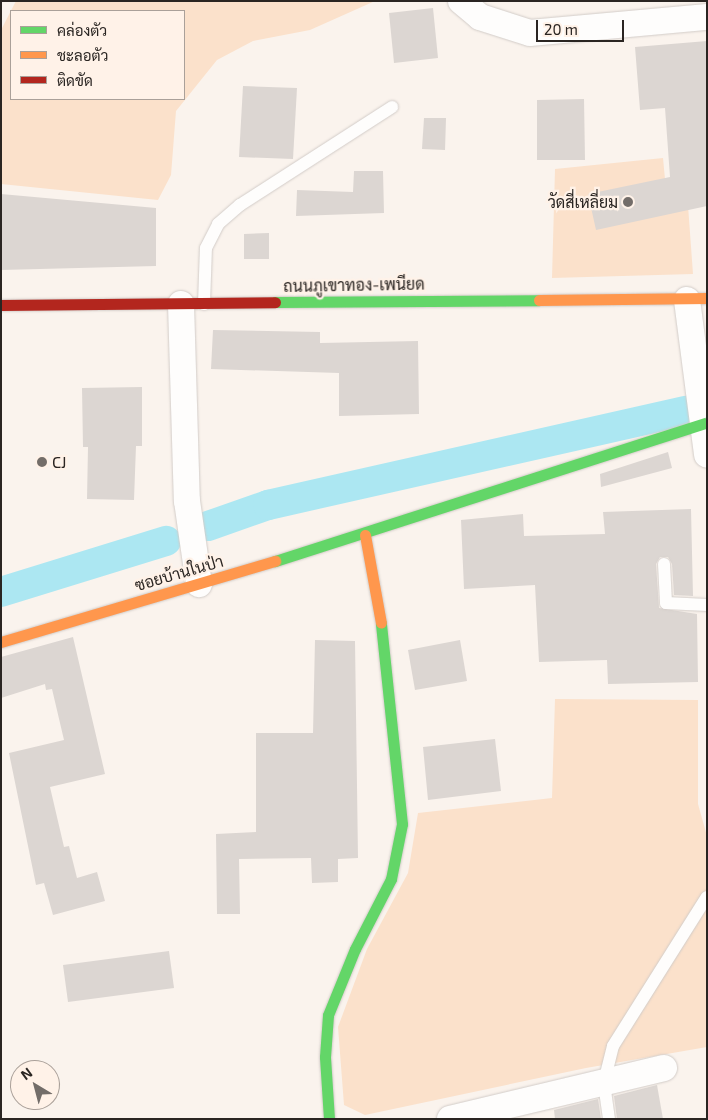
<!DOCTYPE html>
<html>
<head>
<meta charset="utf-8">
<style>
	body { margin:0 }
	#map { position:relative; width:708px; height:1120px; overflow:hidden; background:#faf3ed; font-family:"Exo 2",Sarabun,sans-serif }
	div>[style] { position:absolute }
	.green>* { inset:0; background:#fbe1cb }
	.canal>* { height:30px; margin:-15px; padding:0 15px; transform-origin:15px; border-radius:15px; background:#ace7f2 }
	.building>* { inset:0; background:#dcd6d2 }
	.roads { filter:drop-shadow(0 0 1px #d2ccc8) drop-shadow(0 0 1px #d2ccc8) }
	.lane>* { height:12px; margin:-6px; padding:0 6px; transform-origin:6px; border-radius:6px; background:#fefdfc }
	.street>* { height:26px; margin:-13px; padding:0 13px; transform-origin:13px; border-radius:13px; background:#fefdfc }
	.fast>* { height:11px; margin:-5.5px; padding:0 5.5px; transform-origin:5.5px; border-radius:5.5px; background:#63d668 }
	.slow>* { height:11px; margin:-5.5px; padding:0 5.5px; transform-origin:5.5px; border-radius:5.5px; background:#ff974d }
	.jam>* { height:11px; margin:-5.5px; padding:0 5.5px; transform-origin:5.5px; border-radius:5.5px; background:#b3261e }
	.dots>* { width:14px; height:14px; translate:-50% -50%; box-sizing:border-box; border:2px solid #fff2e8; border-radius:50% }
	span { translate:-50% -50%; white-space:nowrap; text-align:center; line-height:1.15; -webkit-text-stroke:4.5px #fff2e8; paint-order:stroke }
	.poi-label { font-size:16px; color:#2a2522 }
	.right { translate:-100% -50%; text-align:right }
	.left { translate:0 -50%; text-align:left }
	.street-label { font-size:16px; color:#2a2522 }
	.frame { position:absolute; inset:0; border:2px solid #2a2522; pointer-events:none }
	.legend { position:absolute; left:10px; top:10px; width:175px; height:90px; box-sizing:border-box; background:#fff2e8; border:1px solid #aaa099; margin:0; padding:6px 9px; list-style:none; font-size:15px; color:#2a2522 }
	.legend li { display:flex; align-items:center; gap:10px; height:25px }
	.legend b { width:25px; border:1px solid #aaa099 }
	.north { position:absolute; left:10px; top:1060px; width:50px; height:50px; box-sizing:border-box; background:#fff2e8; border:1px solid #aaa099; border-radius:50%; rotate:323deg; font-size:14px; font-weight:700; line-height:20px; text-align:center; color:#2a2522 }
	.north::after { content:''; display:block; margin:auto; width:18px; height:22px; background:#736d69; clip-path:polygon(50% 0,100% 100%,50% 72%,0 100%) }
	.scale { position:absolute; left:536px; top:20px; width:88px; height:22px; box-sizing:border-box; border:2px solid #2a2522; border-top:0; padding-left:6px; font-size:15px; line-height:18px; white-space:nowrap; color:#2a2522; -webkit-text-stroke:4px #fff2e8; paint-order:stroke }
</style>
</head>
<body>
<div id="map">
	<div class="green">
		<i style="clip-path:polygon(evenodd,16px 1px,375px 1px,310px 30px,253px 41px,217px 60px,176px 111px,171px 175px,158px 200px,1px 184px,1px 30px,16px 1px,11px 11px,184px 11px,184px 99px,11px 99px,11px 11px)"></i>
		<i style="clip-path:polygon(663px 158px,665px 179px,686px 178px,693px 274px,552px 278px,555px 169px)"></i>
		<i style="clip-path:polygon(555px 699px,698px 700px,698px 804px,707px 836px,707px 1047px,586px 1068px,365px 1115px,344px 1105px,338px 1027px,367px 949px,408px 873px,418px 813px,552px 798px)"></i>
	</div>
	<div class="canal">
		<i style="left:208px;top:526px;width:64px;rotate:-19.3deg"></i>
		<i style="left:268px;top:505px;width:428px;rotate:-12.7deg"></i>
		<i style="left:1px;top:592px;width:173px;rotate:-17.2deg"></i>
	</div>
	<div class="building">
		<i style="clip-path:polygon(433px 8px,438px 58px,394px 63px,389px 13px)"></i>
		<i style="clip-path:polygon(707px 41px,707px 206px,596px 230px,588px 194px,670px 177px,665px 108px,640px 110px,635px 47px)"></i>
		<i style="clip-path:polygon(243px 86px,297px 88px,293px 159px,239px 157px)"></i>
		<i style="clip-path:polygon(584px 99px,585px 160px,537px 160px,537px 100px)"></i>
		<i style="clip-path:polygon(424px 118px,446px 118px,445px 150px,422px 149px)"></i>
		<i style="clip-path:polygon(354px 171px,383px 171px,384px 213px,296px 216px,297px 190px,353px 192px)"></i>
		<i style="clip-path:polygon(1px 194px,156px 208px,156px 266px,1px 270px)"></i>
		<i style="clip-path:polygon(269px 233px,269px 259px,244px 259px,244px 234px)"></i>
		<i style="clip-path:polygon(213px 330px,320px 332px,320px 343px,418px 341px,419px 414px,339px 416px,339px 373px,211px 369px)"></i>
		<i style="clip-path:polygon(142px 387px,142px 446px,136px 446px,134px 500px,87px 499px,88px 447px,83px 447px,82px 388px)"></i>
		<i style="clip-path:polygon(668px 452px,672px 468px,601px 487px,600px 474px)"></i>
		<i style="clip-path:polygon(691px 509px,693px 596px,674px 595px,672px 564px,668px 557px,660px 557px,656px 564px,659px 608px,697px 614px,698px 682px,608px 684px,607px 660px,539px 662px,535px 585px,464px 589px,461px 520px,523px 514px,524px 536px,605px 534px,603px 512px)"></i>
		<i style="clip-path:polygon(73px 637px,105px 774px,50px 787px,64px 847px,69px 846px,77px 878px,97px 872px,105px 901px,53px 915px,44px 883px,36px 885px,9px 753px,64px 740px,52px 689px,46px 690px,45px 684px,1px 698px,1px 657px)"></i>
		<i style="clip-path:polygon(315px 640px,355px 641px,358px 858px,338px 859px,338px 882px,312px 883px,311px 858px,239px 859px,240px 914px,217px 914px,216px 834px,256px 832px,256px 733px,313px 733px)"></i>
		<i style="clip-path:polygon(460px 640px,467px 681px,415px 690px,408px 650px)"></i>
		<i style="clip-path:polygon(495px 739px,501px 791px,428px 800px,423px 747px)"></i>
		<i style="clip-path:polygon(169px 951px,174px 988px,68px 1002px,63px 965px)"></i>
		<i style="clip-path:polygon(657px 1085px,663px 1119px,617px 1119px,614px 1096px)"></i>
		<i style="clip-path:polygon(598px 1099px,601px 1119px,555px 1119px,554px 1110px)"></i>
	</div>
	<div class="roads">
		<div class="lane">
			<i style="left:204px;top:304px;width:56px;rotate:-88deg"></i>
			<i style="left:206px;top:248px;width:27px;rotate:-63deg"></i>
			<i style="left:218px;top:224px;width:29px;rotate:-41deg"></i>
			<i style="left:240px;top:205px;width:181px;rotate:-32.8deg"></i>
			<i style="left:664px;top:564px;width:39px;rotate:87deg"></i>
			<i style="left:666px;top:603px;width:41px;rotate:2.8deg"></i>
			<i style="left:609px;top:1119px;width:37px;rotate:-98deg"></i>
			<i style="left:604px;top:1082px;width:37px;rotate:-76deg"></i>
			<i style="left:613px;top:1046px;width:176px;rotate:-57.8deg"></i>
		</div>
		<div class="street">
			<i style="left:461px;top:1px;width:25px;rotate:40deg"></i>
			<i style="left:480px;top:17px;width:52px;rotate:17.7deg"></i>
			<i style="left:530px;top:33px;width:178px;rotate:-5.2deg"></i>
			<i style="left:687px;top:300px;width:156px;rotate:82.6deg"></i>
			<i style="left:181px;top:304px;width:197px;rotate:88.3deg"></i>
			<i style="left:187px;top:501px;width:84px;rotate:81.8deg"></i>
			<i style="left:450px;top:1119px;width:220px;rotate:-13.4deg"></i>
		</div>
		<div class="fast">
			<i style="left:275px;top:302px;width:264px;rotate:-0.4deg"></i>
			<i style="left:275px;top:561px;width:452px;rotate:-17.8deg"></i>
			<i style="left:329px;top:1119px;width:62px;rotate:-93.7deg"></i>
			<i style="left:325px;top:1057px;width:42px;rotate:-85.9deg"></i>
			<i style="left:328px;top:1015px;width:71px;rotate:-67.8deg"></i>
			<i style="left:355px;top:949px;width:79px;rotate:-62.8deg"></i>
			<i style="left:391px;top:879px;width:56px;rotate:-78.7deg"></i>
			<i style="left:402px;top:824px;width:202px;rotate:-96deg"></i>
		</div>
		<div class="slow">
			<i style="left:539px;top:300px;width:168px;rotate:-0.7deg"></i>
			<i style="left:365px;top:535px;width:89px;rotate:79.7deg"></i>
			<i style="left:1px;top:642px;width:286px;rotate:-16.5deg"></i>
		</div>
		<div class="jam">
			<i style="left:1px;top:305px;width:274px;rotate:-0.6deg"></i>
		</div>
	</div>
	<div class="dots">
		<i style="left:628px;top:202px;background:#736d69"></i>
		<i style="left:42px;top:462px;background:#736d69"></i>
	</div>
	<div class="poi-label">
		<span class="right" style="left:618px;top:202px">วัดสี่เหลี่ยม</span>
		<span class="left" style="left:52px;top:462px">CJ</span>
	</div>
	<div class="street-label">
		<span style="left:354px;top:285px;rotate:-1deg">ถนนภูเขาทอง-เพนียด</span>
		<span style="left:179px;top:573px;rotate:-16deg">ซอยบ้านในป่า</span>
	</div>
	<div class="frame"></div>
	<ul class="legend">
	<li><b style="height:6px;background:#63d668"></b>คล่องตัว</li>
	<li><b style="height:6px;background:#ff974d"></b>ชะลอตัว</li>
	<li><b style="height:6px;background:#b3261e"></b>ติดขัด</li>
	</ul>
	<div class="north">N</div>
	<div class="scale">20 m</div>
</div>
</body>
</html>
